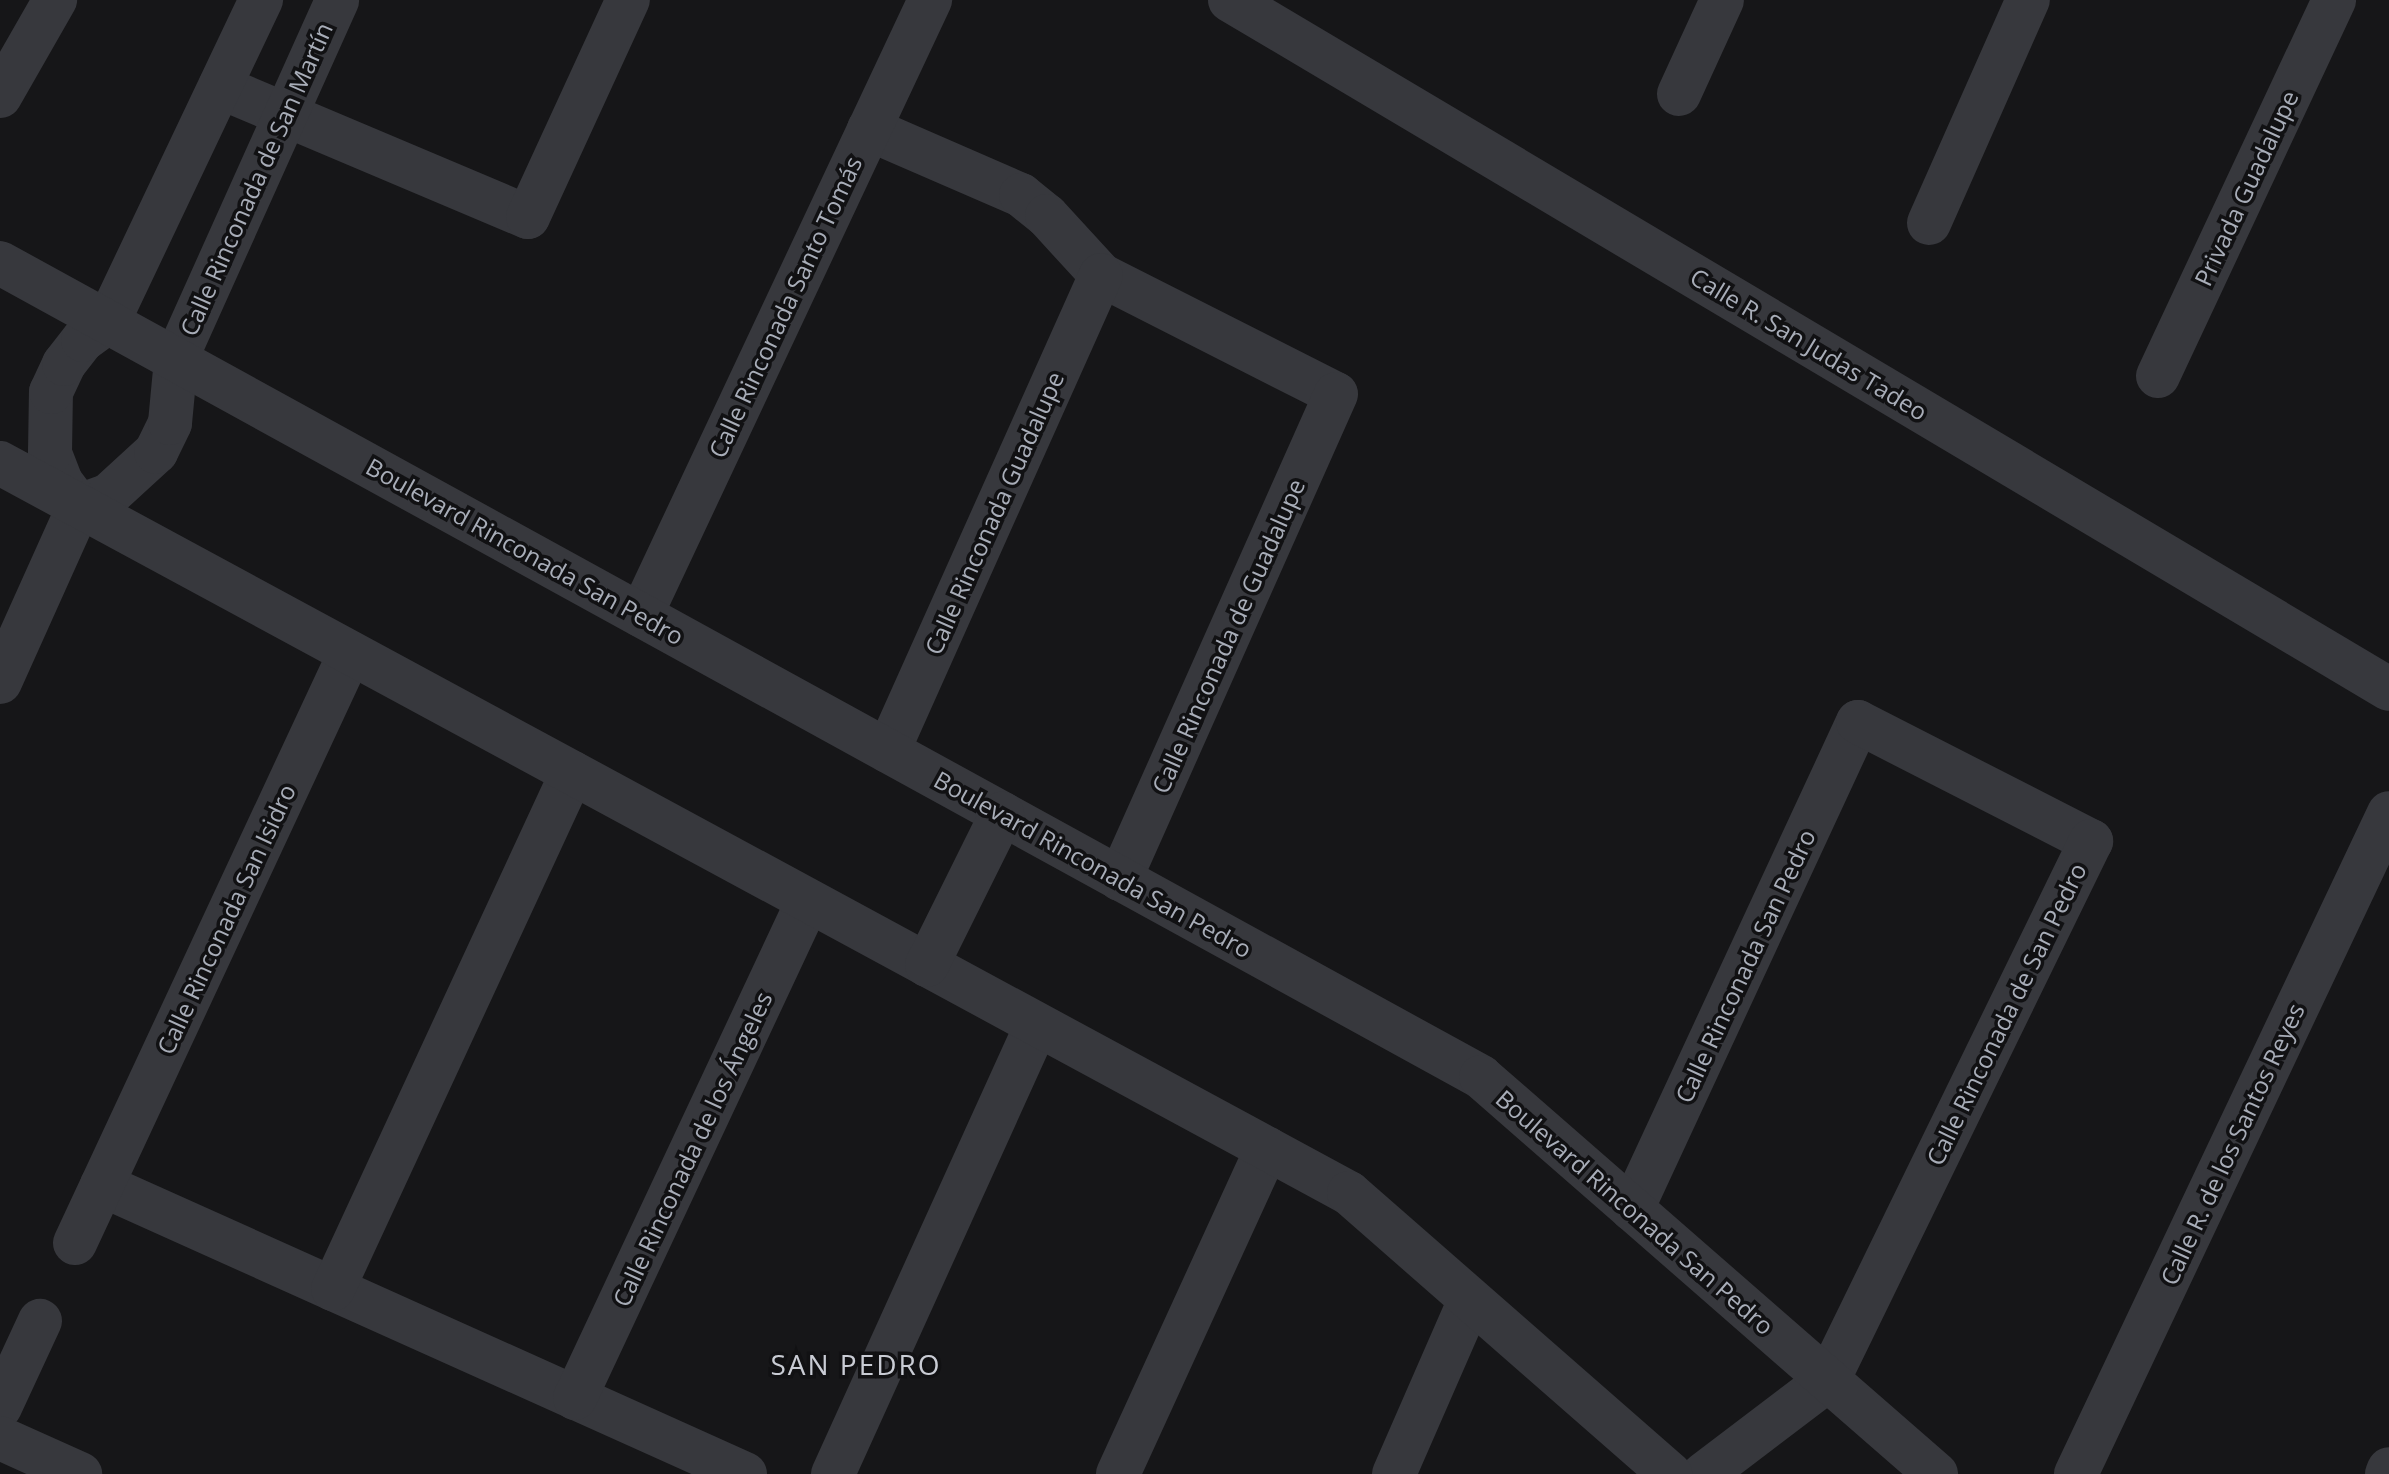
<!DOCTYPE html>
<html>
<head>
<meta charset="utf-8">
<style>
	body { margin:0 }
	#map { position:relative; width:2389px; height:1474px; overflow:hidden; background:#161618; font-family:"Open Sans",sans-serif }
	div>[style] { position:absolute }
	.minor>* { height:44px; margin:-22px; padding:0 22px; transform-origin:22px; border-radius:22px; background:#37383d }
	.tertiary>* { height:44px; margin:-22px; padding:0 22px; transform-origin:22px; border-radius:22px; background:#37383d }
	span { translate:-50% -50%; white-space:nowrap; text-align:center; line-height:1.15; -webkit-text-stroke:7px #111113; paint-order:stroke }
	.street-label { font-size:24px; color:#a8adb8 }
	.quarter-label { font-size:28px; color:#c9ccd4; letter-spacing:2px }
</style>
</head>
<body>
<div id="map">
	<div class="minor">
		<i style="left:1230px;top:0;width:1348px;rotate:30.73deg"></i>
		<i style="left:220px;top:87px;width:334px;rotate:22.9deg"></i>
		<i style="left:528px;top:217px;width:239px;rotate:-65.3deg"></i>
		<i style="left:1679px;top:94px;width:103px;rotate:-65.4deg"></i>
		<i style="left:0;top:96px;width:111px;rotate:-60.2deg"></i>
		<i style="left:869px;top:129px;width:166px;rotate:23.5deg"></i>
		<i style="left:1021px;top:195px;width:33px;rotate:39deg"></i>
		<i style="left:1047px;top:216px;width:80px;rotate:47.5deg"></i>
		<i style="left:1101px;top:275px;width:263px;rotate:26.9deg"></i>
		<i style="left:1336px;top:394px;width:531px;rotate:114.01deg"></i>
		<i style="left:1929px;top:223px;width:244px;rotate:-66.1deg"></i>
		<i style="left:2158px;top:376px;width:415px;rotate:-64.9deg"></i>
		<i style="left:79px;top:506px;width:32px;rotate:-20deg"></i>
		<i style="left:109px;top:495px;width:64px;rotate:-42.5deg"></i>
		<i style="left:156px;top:452px;width:32px;rotate:-64deg"></i>
		<i style="left:170px;top:423px;width:64px;rotate:-84.6deg"></i>
		<i style="left:176px;top:359px;width:393px;rotate:-65.8deg"></i>
		<i style="left:79px;top:506px;width:30px;rotate:-127deg"></i>
		<i style="left:61px;top:482px;width:31px;rotate:-111deg"></i>
		<i style="left:50px;top:453px;width:61px;rotate:-89.1deg"></i>
		<i style="left:51px;top:392px;width:31px;rotate:-65deg"></i>
		<i style="left:64px;top:364px;width:31px;rotate:-52deg"></i>
		<i style="left:83px;top:340px;width:31px;rotate:-36deg"></i>
		<i style="left:108px;top:322px;width:357px;rotate:-64.6deg"></i>
		<i style="left:641px;top:615px;width:680px;rotate:-64.83deg"></i>
		<i style="left:0;top:682px;width:193px;rotate:-65.8deg"></i>
		<i style="left:888px;top:751px;width:521px;rotate:-65.89deg"></i>
		<i style="left:102px;top:1185px;width:705px;rotate:24.2deg"></i>
		<i style="left:1632px;top:1209px;width:537px;rotate:-65.11deg"></i>
		<i style="left:1858px;top:722px;width:262px;rotate:27.1deg"></i>
		<i style="left:2091px;top:841px;width:600px;rotate:116.01deg"></i>
		<i style="left:1828px;top:1380px;width:156px;rotate:142.8deg"></i>
		<i style="left:75px;top:1243px;width:651px;rotate:-65.01deg"></i>
		<i style="left:333px;top:1289px;width:569px;rotate:-65.15deg"></i>
		<i style="left:575px;top:1398px;width:549px;rotate:-64.88deg"></i>
		<i style="left:0;top:1407px;width:95px;rotate:-65.1deg"></i>
		<i style="left:0;top:1438px;width:88px;rotate:24.2deg"></i>
		<i style="left:833px;top:1474px;width:493px;rotate:-65.6deg"></i>
		<i style="left:1118px;top:1474px;width:358px;rotate:-65.4deg"></i>
		<i style="left:1394px;top:1474px;width:190px;rotate:-66.4deg"></i>
		<i style="left:2076px;top:1474px;width:731px;rotate:-64.66deg"></i>
		<i style="left:2387px;top:1474px;width:5px;rotate:-68deg"></i>
	</div>
	<div class="tertiary">
		<i style="left:0;top:263px;width:1690px;rotate:28.79deg"></i>
		<i style="left:1481px;top:1077px;width:604px;rotate:41.11deg"></i>
		<i style="left:0;top:463px;width:1534px;rotate:28.42deg"></i>
		<i style="left:1349px;top:1193px;width:427px;rotate:41.2deg"></i>
		<i style="left:927px;top:965px;width:169px;rotate:-63.6deg"></i>
	</div>
	<div class="street-label">
		<span style="left:256px;top:179px;rotate:-66deg">Calle Rinconada de San Martín</span>
		<span style="left:2246px;top:188px;rotate:-65deg">Privada Guadalupe</span>
		<span style="left:785px;top:307px;rotate:-65deg">Calle Rinconada Santo Tomás</span>
		<span style="left:1809px;top:344px;rotate:31deg">Calle R. San Judas Tadeo</span>
		<span style="left:994px;top:513px;rotate:-66deg">Calle Rinconada Guadalupe</span>
		<span style="left:525px;top:551px;rotate:29deg">Boulevard Rinconada San Pedro</span>
		<span style="left:1228px;top:636px;rotate:-66deg">Calle Rinconada de Guadalupe</span>
		<span style="left:1093px;top:864px;rotate:29deg">Boulevard Rinconada San Pedro</span>
		<span style="left:226px;top:919px;rotate:-65deg">Calle Rinconada San Isidro</span>
		<span style="left:1745px;top:966px;rotate:-65deg">Calle Rinconada San Pedro</span>
		<span style="left:2006px;top:1014px;rotate:-64deg">Calle Rinconada de San Pedro</span>
		<span style="left:2232px;top:1144px;rotate:-65deg">Calle R. de los Santos Reyes</span>
		<span style="left:692px;top:1149px;rotate:-65deg">Calle Rinconada de los Ángeles</span>
		<span style="left:1635px;top:1212px;rotate:41deg">Boulevard Rinconada San Pedro</span>
	</div>
	<div class="quarter-label">
		<span style="left:856px;top:1364px">SAN PEDRO</span>
	</div>
</div>
</body>
</html>
